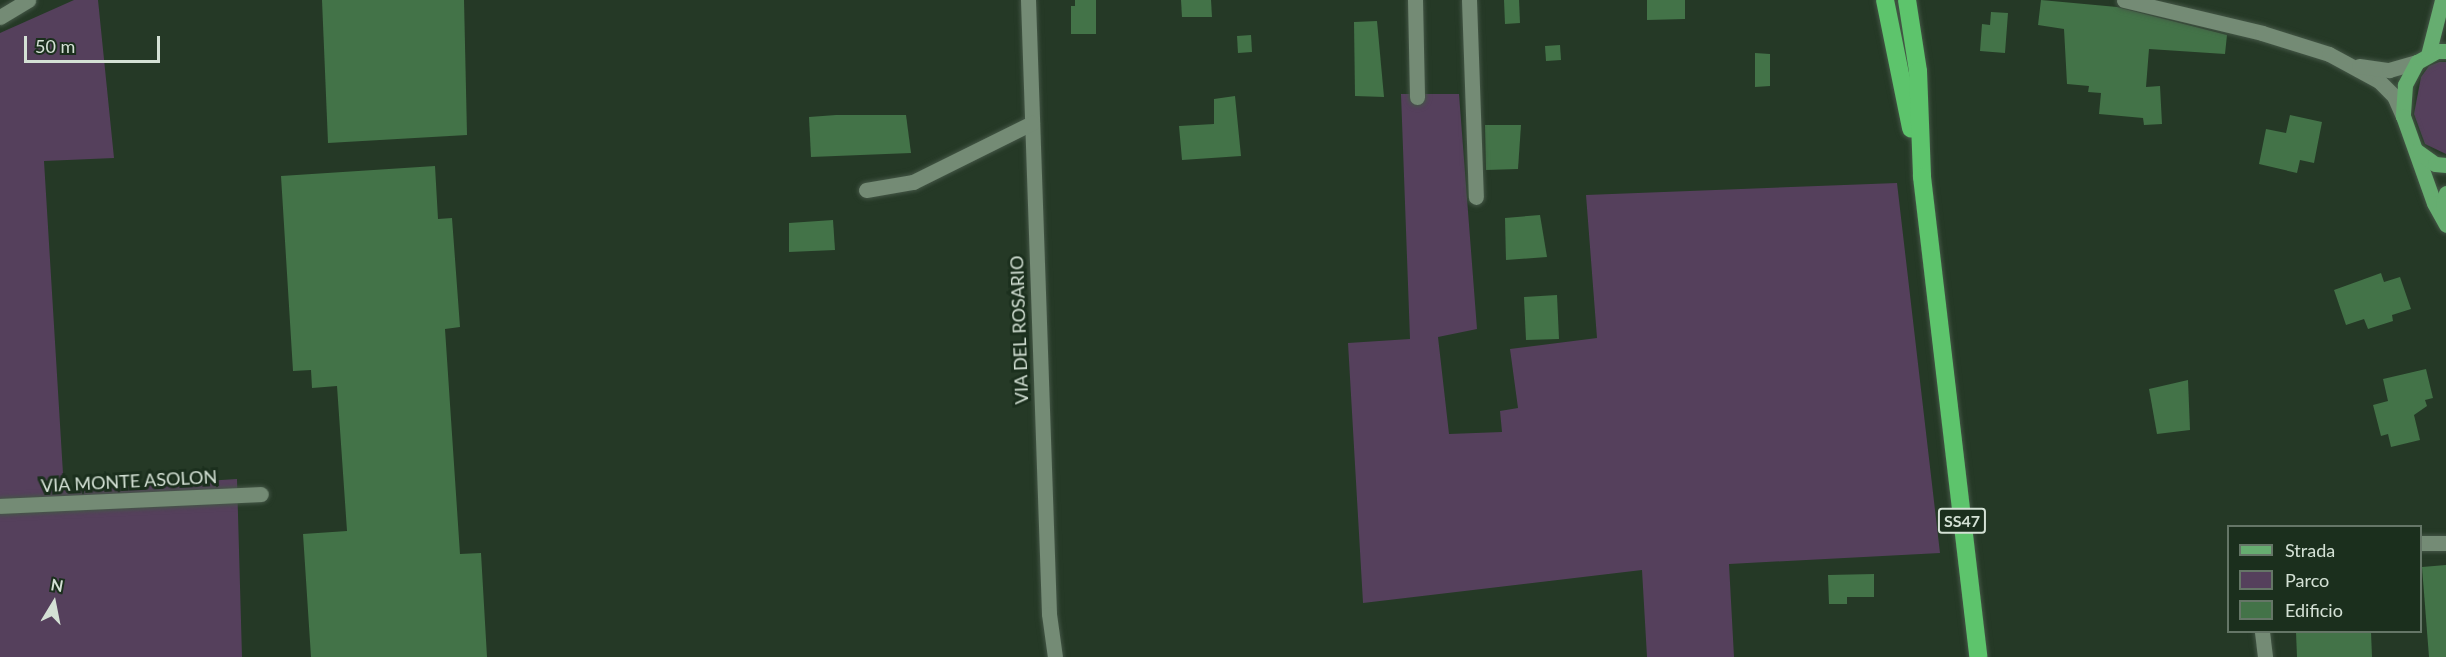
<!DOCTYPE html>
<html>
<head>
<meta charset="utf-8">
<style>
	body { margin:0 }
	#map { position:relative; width:2446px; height:657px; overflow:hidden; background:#253926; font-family:Lato,sans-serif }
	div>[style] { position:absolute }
	.green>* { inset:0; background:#55405c }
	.building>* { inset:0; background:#437348 }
	.roads { filter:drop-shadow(0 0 2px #445646) drop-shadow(0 0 2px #445646) }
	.minor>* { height:15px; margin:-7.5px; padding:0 7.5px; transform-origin:7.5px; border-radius:7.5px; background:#748b75 }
	.major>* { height:15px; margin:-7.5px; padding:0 7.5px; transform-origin:7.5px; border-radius:7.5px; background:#66ad70 }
	.highway>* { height:18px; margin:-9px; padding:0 9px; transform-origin:9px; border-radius:9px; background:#5dc46c }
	span { translate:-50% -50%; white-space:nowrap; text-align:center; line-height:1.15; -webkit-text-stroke:6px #1b2f1d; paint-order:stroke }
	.shield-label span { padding:2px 4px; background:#1b2f1d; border:2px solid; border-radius:4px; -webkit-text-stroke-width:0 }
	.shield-label { font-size:16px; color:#d4e1d5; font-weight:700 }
	.street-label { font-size:18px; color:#d4e1d5 }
	.legend { position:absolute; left:2227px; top:525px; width:195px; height:108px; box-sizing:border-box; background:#1b2f1d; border:2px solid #657667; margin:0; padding:8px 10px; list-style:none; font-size:18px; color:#d4e1d5 }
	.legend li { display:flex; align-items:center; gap:12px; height:30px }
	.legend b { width:30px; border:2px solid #657667 }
	.north { position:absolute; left:24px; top:573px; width:60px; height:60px; -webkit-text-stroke:4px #1b2f1d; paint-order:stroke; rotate:10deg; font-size:16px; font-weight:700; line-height:24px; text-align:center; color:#d4e1d5 }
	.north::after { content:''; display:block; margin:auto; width:21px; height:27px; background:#d4e1d5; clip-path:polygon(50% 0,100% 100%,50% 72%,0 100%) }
	.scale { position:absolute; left:24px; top:36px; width:136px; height:27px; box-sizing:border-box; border:3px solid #d4e1d5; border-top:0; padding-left:8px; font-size:18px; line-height:21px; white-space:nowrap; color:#d4e1d5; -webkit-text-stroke:4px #1b2f1d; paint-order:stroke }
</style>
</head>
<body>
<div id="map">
	<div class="green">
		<i style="clip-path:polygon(74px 0,98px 0,114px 158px,44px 161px,64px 490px,237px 479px,242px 657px,0 657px,0 33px)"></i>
		<i style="clip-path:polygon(2439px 62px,2446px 62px,2446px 154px,2425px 144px,2414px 114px,2421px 77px,2429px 66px)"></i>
		<i style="clip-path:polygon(1401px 94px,1459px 94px,1477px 329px,1438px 337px,1449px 434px,1502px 432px,1500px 411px,1518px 408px,1510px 349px,1597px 338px,1586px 195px,1897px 183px,1940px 553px,1729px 564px,1734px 657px,1647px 657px,1642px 570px,1363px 603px,1348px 343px,1410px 339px)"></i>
	</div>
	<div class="building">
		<i style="clip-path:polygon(322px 0,464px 0,467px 135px,328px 143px)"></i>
		<i style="clip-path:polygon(1075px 0,1096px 0,1096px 34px,1071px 34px,1071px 6px,1075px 6px)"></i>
		<i style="clip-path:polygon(1181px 0,1211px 0,1212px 17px,1182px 17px)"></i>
		<i style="clip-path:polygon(1504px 0,1519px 0,1520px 23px,1505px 24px)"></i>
		<i style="clip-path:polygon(1647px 0,1685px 0,1685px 19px,1647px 20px)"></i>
		<i style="clip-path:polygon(2041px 0,2117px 7px,2227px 35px,2225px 54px,2149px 49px,2146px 87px,2160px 86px,2162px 124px,2144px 125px,2143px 118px,2099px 114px,2101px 93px,2088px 92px,2089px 86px,2067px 84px,2064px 29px,2038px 25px)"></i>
		<i style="clip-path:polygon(1991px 12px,2008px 13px,2005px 53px,1980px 51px,1982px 24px,1990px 25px)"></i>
		<i style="clip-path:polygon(1377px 21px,1384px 97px,1355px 96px,1354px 22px)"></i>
		<i style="clip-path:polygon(1251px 35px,1252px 52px,1238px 53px,1237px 36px)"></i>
		<i style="clip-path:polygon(1560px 45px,1561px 60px,1546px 61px,1545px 46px)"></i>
		<i style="clip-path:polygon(1755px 53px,1770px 54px,1770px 86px,1755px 87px)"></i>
		<i style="clip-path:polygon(1235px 96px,1241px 156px,1182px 160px,1179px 126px,1214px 124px,1214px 99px)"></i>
		<i style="clip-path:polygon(836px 115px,906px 115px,911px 153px,811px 157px,809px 117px)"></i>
		<i style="clip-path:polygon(2290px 115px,2322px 122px,2314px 163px,2300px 160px,2297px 173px,2259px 164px,2266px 129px,2286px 133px)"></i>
		<i style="clip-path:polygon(1485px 125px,1521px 125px,1518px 169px,1486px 170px)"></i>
		<i style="clip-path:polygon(435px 166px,438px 219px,452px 218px,460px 327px,445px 329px,460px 554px,481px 553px,487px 657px,311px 657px,303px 534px,347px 531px,337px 386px,312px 388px,311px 370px,293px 371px,281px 176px)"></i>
		<i style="clip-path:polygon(1540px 215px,1547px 257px,1506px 260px,1505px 218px)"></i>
		<i style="clip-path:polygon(833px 220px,835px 250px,789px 252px,789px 223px)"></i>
		<i style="clip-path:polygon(2381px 273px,2384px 282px,2400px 277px,2411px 309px,2392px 315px,2393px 321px,2368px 329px,2364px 319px,2346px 325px,2334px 290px)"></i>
		<i style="clip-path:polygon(1557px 295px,1559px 339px,1526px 340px,1524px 297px)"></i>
		<i style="clip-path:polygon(2426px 369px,2433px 398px,2425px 400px,2427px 406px,2414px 415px,2420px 440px,2391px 447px,2388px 434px,2381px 436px,2373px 405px,2388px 401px,2383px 379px)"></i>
		<i style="clip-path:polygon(2188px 380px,2190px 430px,2157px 434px,2149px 389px)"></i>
		<i style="clip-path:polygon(2446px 565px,2446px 657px,2429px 657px,2422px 567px)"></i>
		<i style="clip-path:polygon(1874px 574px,1874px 597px,1847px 597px,1847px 604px,1829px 604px,1828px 575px)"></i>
		<i style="clip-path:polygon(2296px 632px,2371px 632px,2372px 657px,2297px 657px)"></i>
	</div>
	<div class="roads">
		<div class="minor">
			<i style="left:1028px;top:0;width:614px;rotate:88.04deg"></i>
			<i style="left:1049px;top:614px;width:43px;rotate:82.1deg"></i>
			<i style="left:1415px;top:0;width:97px;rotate:88.8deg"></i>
			<i style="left:1469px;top:0;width:197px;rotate:88deg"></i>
			<i style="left:2124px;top:0;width:142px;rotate:13.4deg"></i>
			<i style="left:2262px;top:33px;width:70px;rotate:17.4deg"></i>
			<i style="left:2329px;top:54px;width:57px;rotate:28.4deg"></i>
			<i style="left:2379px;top:81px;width:21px;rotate:45deg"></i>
			<i style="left:2394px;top:96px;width:22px;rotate:66deg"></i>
			<i style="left:0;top:17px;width:33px;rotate:-31deg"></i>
			<i style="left:2359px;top:66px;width:30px;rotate:8deg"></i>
			<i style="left:2389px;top:70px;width:29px;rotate:-16deg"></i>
			<i style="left:866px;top:190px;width:48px;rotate:-9.7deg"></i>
			<i style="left:913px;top:182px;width:133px;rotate:-26.4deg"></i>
			<i style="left:0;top:506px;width:261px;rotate:-2.6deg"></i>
			<i style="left:2420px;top:543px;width:26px"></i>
			<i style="left:2262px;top:632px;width:25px;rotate:83deg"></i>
		</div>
		<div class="major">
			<i style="left:2446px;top:51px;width:9px;rotate:180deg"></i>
			<i style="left:2437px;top:51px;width:23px;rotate:151deg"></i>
			<i style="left:2417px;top:62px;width:26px;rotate:118deg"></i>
			<i style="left:2405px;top:85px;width:31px;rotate:94deg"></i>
			<i style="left:2403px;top:116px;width:92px;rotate:70.4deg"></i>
			<i style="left:2434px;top:203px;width:25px;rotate:61deg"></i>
			<i style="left:2428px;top:55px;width:57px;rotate:-75.7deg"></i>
			<i style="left:2417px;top:151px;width:22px;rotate:36deg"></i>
			<i style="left:2435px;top:164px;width:11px;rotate:5deg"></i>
			<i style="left:2446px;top:193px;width:10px;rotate:107deg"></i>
			<i style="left:2443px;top:203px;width:16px;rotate:79deg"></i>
		</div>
		<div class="highway">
			<i style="left:1885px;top:0;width:131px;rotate:78.5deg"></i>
			<i style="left:1907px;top:0;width:72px;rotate:81.2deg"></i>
			<i style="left:1918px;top:71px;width:106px;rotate:87.8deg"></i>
			<i style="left:1922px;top:177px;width:483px;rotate:83.3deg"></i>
		</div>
	</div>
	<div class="shield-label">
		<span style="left:1962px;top:521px">SS47</span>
	</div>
	<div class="street-label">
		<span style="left:1019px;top:330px;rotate:-92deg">VIA DEL ROSARIO</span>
		<span style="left:129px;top:481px;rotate:-3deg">VIA MONTE ASOLON</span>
	</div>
	<ul class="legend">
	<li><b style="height:8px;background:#66ad70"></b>Strada</li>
	<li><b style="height:16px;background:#55405c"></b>Parco</li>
	<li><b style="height:16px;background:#437348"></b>Edificio</li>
	</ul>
	<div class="north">N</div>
	<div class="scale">50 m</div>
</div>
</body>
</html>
